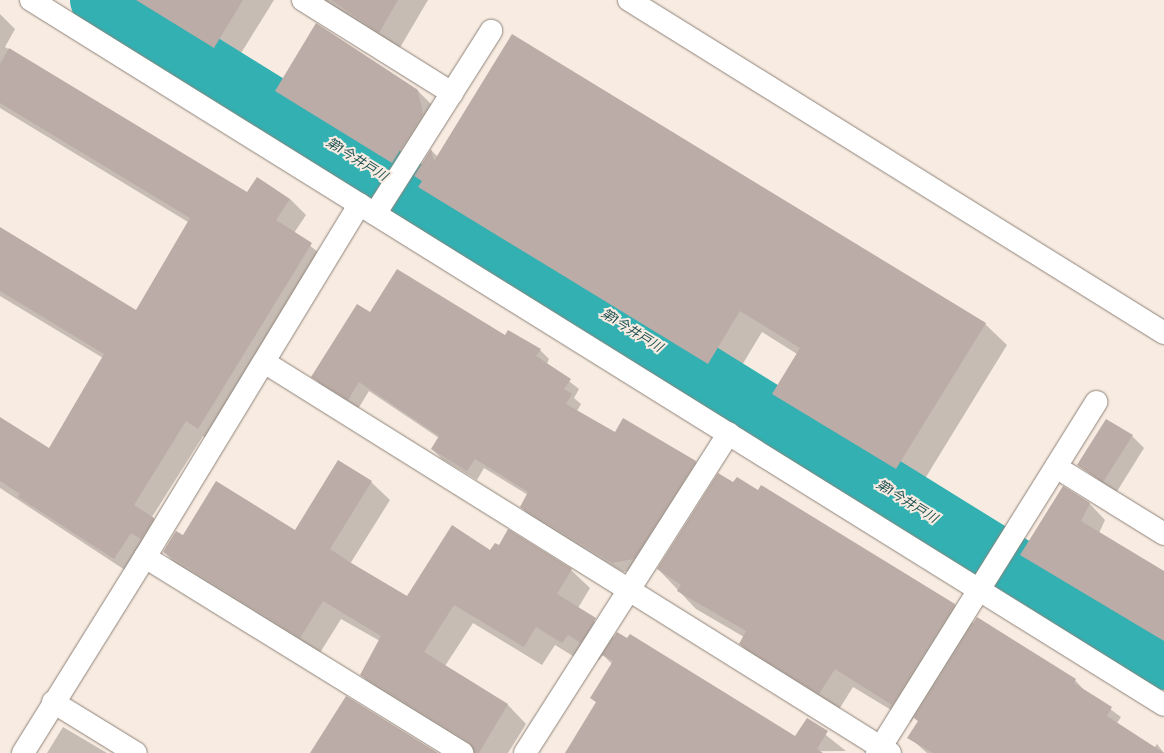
<!DOCTYPE html>
<html>
<head>
<meta charset="utf-8">
<style>
	body { margin:0 }
	#map { position:relative; width:1164px; height:753px; overflow:hidden; background:#f8ece2; font-family:Cabin,"Noto Sans JP",sans-serif }
	div>[style] { position:absolute }
	.shadow>* { inset:0; background:#0003 }
	.river>* { height:60px; margin:-30px; padding:0 30px; transform-origin:30px; border-radius:30px; background:#32b0b2 }
	.building>* { inset:0; background:#bbaca7 }
	.roads { filter:drop-shadow(0 0 1px #8e837a) drop-shadow(0 0 1px #8e837a) }
	.minor>* { height:22px; margin:-11px; padding:0 11px; transform-origin:11px; border-radius:11px; background:#fff }
	span { translate:-50% -50%; white-space:nowrap; text-align:center; line-height:1.15; -webkit-text-stroke:4px #f8ece2; paint-order:stroke }
	.water-label { font-size:13px; color:#1c5051; font-style:italic }
</style>
</head>
<body>
<div id="map">
	<div class="shadow">
		<i style="clip-path:polygon(126px 0,274px 0,233px 66px)"></i>
		<i style="clip-path:polygon(320px 0,428px 0,398px 51px)"></i>
		<i style="clip-path:polygon(0 14px,15px 29px,5px 47px,247px 194px,290px 199px,306px 215px,294px 233px,328px 260px,214px 444px,203px 436px,152px 517px,170px 534px,131px 574px,0 488px,0 418px,49px 450px,103px 358px,0 296px,0 229px,136px 311px,188px 222px,0 108px)"></i>
		<i style="clip-path:polygon(417px 90px,435px 108px,440px 132px,410px 180px,293px 108px,276px 91px)"></i>
		<i style="clip-path:polygon(431px 150px,438px 157px,985px 324px,1007px 345px,918px 490px,794px 415px,773px 394px,797px 354px,762px 332px,730px 385px,441px 208px,420px 187px,422px 183px,415px 176px)"></i>
		<i style="clip-path:polygon(371px 314px,505px 337px,540px 350px,549px 359px,547px 364px,579px 389px,574px 398px,581px 404px,577px 411px,615px 433px,624px 419px,696px 462px,705px 471px,643px 568px,623px 572px,530px 516px,521px 507px,528px 495px,484px 468px,477px 480px,442px 459px,432px 449px,439px 438px,369px 391px,358px 409px,322px 386px,313px 377px)"></i>
		<i style="clip-path:polygon(1132px 436px,1144px 448px,1116px 493px,1078px 465px)"></i>
		<i style="clip-path:polygon(371px 482px,390px 500px,350px 564px,407px 598px,491px 551px,571px 570px,590px 588px,578px 608px,614px 638px,796px 737px,807px 720px,846px 751px,566px 753px,597px 703px,591px 698px,612px 664px,603px 655px,599px 660px,586px 653px,581px 661px,555px 645px,542px 665px,473px 623px,445px 666px,508px 705px,526px 724px,508px 753px,475px 753px,380px 693px,361px 675px,380px 641px,341px 619px,318px 656px,182px 570px,164px 552px,183px 537px,295px 531px)"></i>
		<i style="clip-path:polygon(734px 484px,758px 492px,761px 486px,955px 605px,974px 624px,1075px 680px,1084px 690px,1121px 717px,1117px 723px,1154px 748px,1157px 744px,1164px 753px,927px 753px,909px 737px,919px 722px,914px 717px,911px 722px,853px 687px,838px 711px,758px 662px,740px 644px,744px 637px,696px 609px,658px 569px)"></i>
		<i style="clip-path:polygon(1089px 503px,1105px 520px,1099px 533px,1164px 572px,1164px 645px,1038px 571px,1021px 554px)"></i>
		<i style="clip-path:polygon(63px 727px,107px 753px,47px 753px)"></i>
	</div>
	<div class="river">
		<i style="left:100px;top:0;width:1252px;rotate:31.81deg"></i>
	</div>
	<div class="building">
		<i style="clip-path:polygon(136px 0,243px 0,214px 48px)"></i>
		<i style="clip-path:polygon(331px 0,398px 0,379px 33px)"></i>
		<i style="clip-path:polygon(316px 23px,418px 90px,423px 114px,392px 163px,275px 91px)"></i>
		<i style="clip-path:polygon(512px 34px,986px 323px,896px 469px,772px 394px,800px 348px,740px 311px,708px 364px,418px 187px,422px 181px,414px 176px,431px 149px,434px 161px)"></i>
		<i style="clip-path:polygon(9px 48px,247px 192px,257px 177px,290px 199px,276px 220px,312px 243px,198px 429px,186px 421px,134px 505px,154px 518px,141px 539px,131px 533px,114px 559px,18px 497px,20px 494px,0 481px,0 417px,49px 448px,104px 354px,0 291px,0 227px,136px 310px,190px 218px,0 103px,0 64px)"></i>
		<i style="clip-path:polygon(397px 269px,505px 335px,508px 330px,541px 349px,536px 356px,571px 379px,564px 389px,572px 394px,566px 404px,615px 432px,623px 418px,696px 461px,634px 559px,612px 563px,520px 507px,528px 492px,475px 459px,467px 471px,431px 449px,439px 436px,359px 382px,348px 400px,311px 377px,357px 304px,370px 312px)"></i>
		<i style="clip-path:polygon(1106px 419px,1133px 435px,1103px 482px,1077px 465px)"></i>
		<i style="clip-path:polygon(338px 460px,372px 481px,330px 549px,348px 561px,407px 596px,452px 525px,490px 550px,495px 543px,499px 545px,508px 529px,572px 569px,557px 594px,596px 618px,581px 643px,568px 635px,562px 643px,536px 627px,524px 647px,454px 605px,424px 652px,508px 704px,479px 753px,474px 753px,469px 742px,360px 675px,381px 636px,323px 601px,300px 638px,163px 552px,176px 531px,183px 535px,216px 481px,295px 530px)"></i>
		<i style="clip-path:polygon(718px 473px,733px 482px,737px 477px,758px 490px,761px 485px,955px 604px,892px 705px,835px 669px,819px 694px,739px 644px,746px 631px,677px 591px,681px 585px,657px 569px)"></i>
		<i style="clip-path:polygon(1063px 486px,1090px 503px,1081px 521px,1164px 571px,1164px 641px,1020px 555px)"></i>
		<i style="clip-path:polygon(977px 617px,1076px 679px,1074px 683px,1112px 707px,1107px 716px,1164px 753px,933px 753px,907px 738px,918px 721px,914px 718px)"></i>
		<i style="clip-path:polygon(617px 632px,627px 638px,630px 634px,795px 736px,807px 718px,828px 731px,817px 749px,823px 753px,565px 753px,596px 702px,590px 698px,613px 661px,602px 655px)"></i>
		<i style="clip-path:polygon(346px 696px,438px 753px,310px 753px)"></i>
	</div>
	<div class="roads">
		<div class="minor">
			<i style="left:31px;top:0;width:1334px;rotate:31.89deg"></i>
			<i style="left:303px;top:0;width:176px;rotate:32deg"></i>
			<i style="left:629px;top:0;width:630px;rotate:31.9deg"></i>
			<i style="left:375px;top:214px;width:217px;rotate:-57.6deg"></i>
			<i style="left:264px;top:362px;width:738px;rotate:31.99deg"></i>
			<i style="left:1056px;top:467px;width:127px;rotate:31.8deg"></i>
			<i style="left:145px;top:557px;width:413px;rotate:-58.7deg"></i>
			<i style="left:53px;top:702px;width:97px;rotate:31.6deg"></i>
			<i style="left:23px;top:753px;width:231px;rotate:-58.1deg"></i>
			<i style="left:145px;top:557px;width:373px;rotate:31.7deg"></i>
			<i style="left:525px;top:753px;width:379px;rotate:-57.5deg"></i>
			<i style="left:877px;top:753px;width:414px;rotate:-58deg"></i>
		</div>
	</div>
	<div class="water-label">
		<span style="left:357px;top:159px;rotate:32deg">第1今井戸川</span>
		<span style="left:632px;top:330px;rotate:32deg">第1今井戸川</span>
		<span style="left:907px;top:501px;rotate:32deg">第1今井戸川</span>
	</div>
</div>
</body>
</html>
